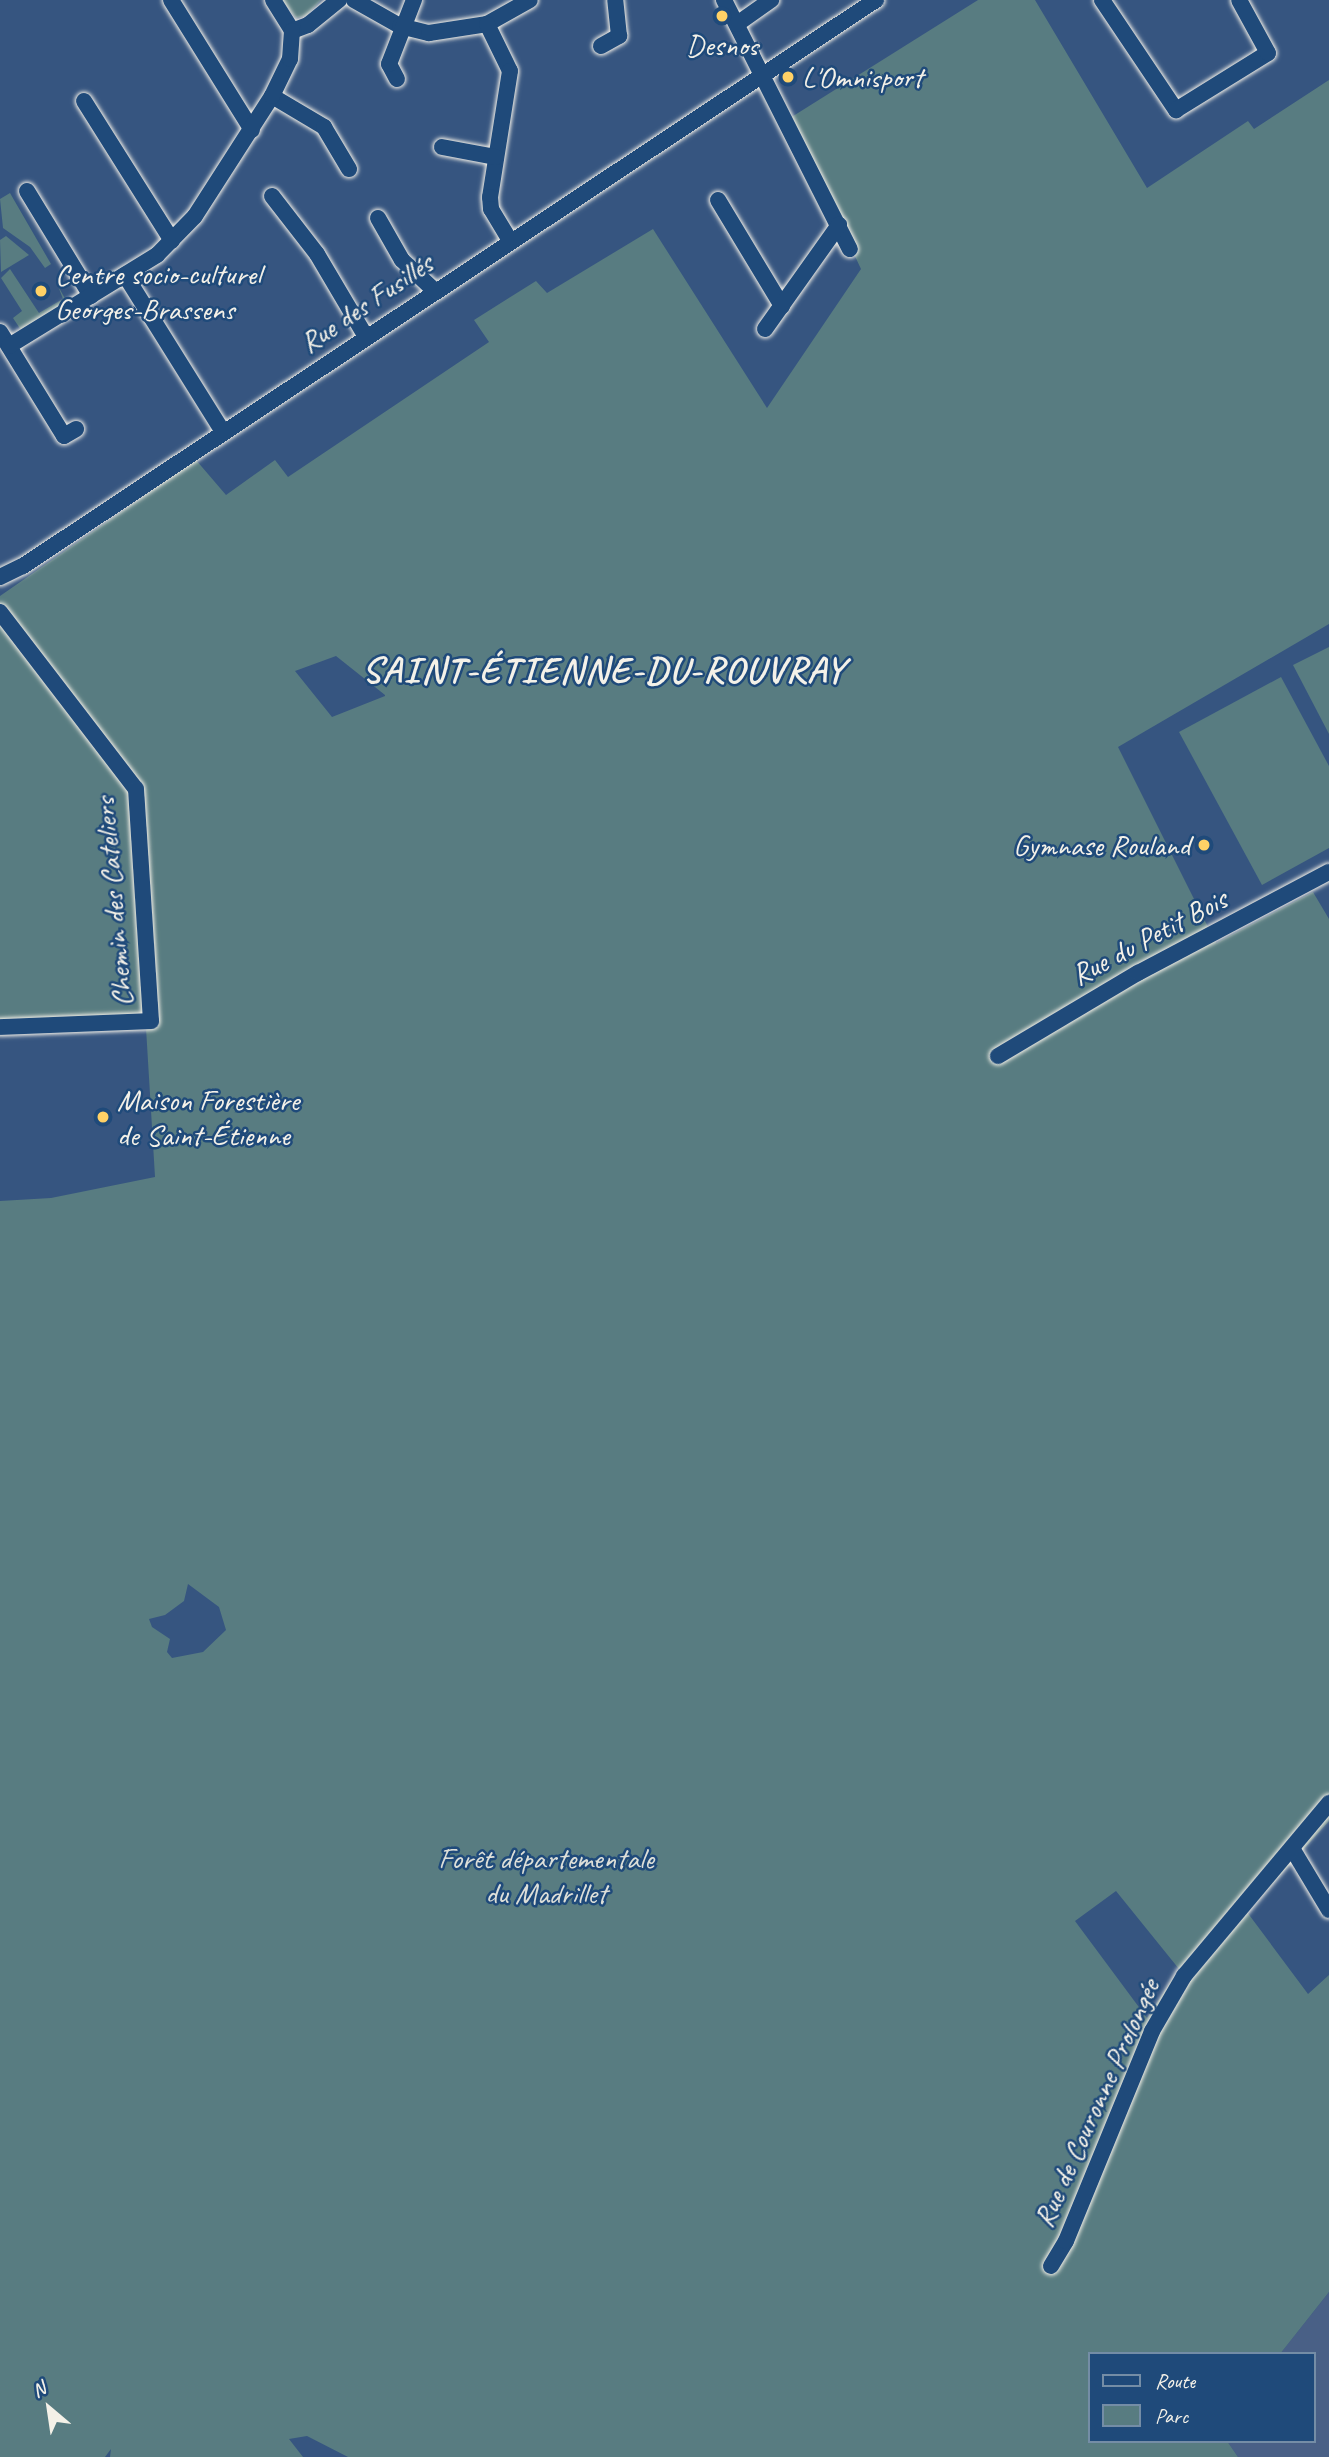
<!DOCTYPE html>
<html>
<head>
<meta charset="utf-8">
<style>
	body { margin:0 }
	#map { position:relative; width:1329px; height:2457px; overflow:hidden; background:#365580; font-family:Caveat,sans-serif }
	div>[style] { position:absolute }
	.built>* { inset:0; background:#496086 }
	.green>* { inset:0; background:#587c81 }
	.roads { filter:drop-shadow(0 0 2px #f4f1e8) drop-shadow(0 0 2px #f4f1e8) }
	.minor>* { height:16px; margin:-8px; padding:0 8px; transform-origin:8px; border-radius:8px; background:#1f4a7a }
	.dots>* { width:19px; height:19px; translate:-50% -50%; box-sizing:border-box; border:4px solid #1f4a7a; border-radius:50% }
	span { translate:-50% -50%; white-space:nowrap; text-align:center; line-height:1.15; -webkit-text-stroke:5px #1f4a7a; paint-order:stroke }
	.poi-label { font-size:30px; color:#f4f1e8 }
	.left { translate:0 -50%; text-align:left }
	.right { translate:-100% -50%; text-align:right }
	.street-label { font-size:30px; color:#f4f1e8 }
	.park-label { font-size:30px; color:#dddfd9 }
	.district-label { font-size:37px; color:#f4f1e8; font-weight:700; letter-spacing:2px }
	.legend { position:absolute; left:1088px; top:2352px; width:228px; height:91px; box-sizing:border-box; background:#1f4a7a; border:2px solid #748da6; margin:0; padding:9px 12px; list-style:none; font-size:21px; color:#f4f1e8 }
	.legend li { display:flex; align-items:center; gap:14px; height:35px }
	.legend b { width:35px; border:2px solid #748da6 }
	.north { position:absolute; left:14px; top:2373px; width:70px; height:70px; -webkit-text-stroke:5px #1f4a7a; paint-order:stroke; rotate:331deg; font-size:19px; font-weight:700; line-height:28px; text-align:center; color:#f4f1e8 }
	.north::after { content:''; display:block; margin:auto; width:24px; height:32px; background:#f4f1e8; clip-path:polygon(50% 0,100% 100%,50% 72%,0 100%) }
</style>
</head>
<body>
<div id="map">
	<div class="built">
		<i style="clip-path:polygon(1329px 2292px,1329px 2457px,1238px 2457px,1227px 2441px,1313px 2441px,1313px 2354px,1280px 2354px)"></i>
	</div>
	<div class="green">
		<i style="clip-path:polygon(282px 0,321px 0,306px 16px,296px 18px)"></i>
		<i style="clip-path:polygon(evenodd,978px 0,1035px 0,1147px 188px,1248px 121px,1254px 129px,1329px 80px,1329px 624px,1118px 747px,1216px 943px,1313px 892px,1329px 919px,1329px 1821px,1247px 1912px,1308px 1994px,1329px 1975px,1329px 2292px,1280px 2354px,1089px 2354px,1089px 2441px,1227px 2441px,1238px 2457px,348px 2457px,307px 2436px,289px 2439px,303px 2457px,110px 2457px,111px 2449px,105px 2457px,0 2457px,0 1201px,51px 1198px,155px 1177px,146px 1028px,0 1032px,0 596px,196px 460px,226px 495px,275px 460px,288px 477px,489px 342px,474px 320px,536px 281px,547px 293px,653px 229px,767px 408px,861px 269px,790px 118px,978px 0,336px 656px,385px 695px,385px 696px,332px 717px,295px 671px,336px 656px,978px 0,188px 1584px,219px 1607px,226px 1630px,203px 1652px,172px 1658px,167px 1652px,170px 1639px,152px 1627px,149px 1619px,165px 1615px,184px 1601px,188px 1584px,978px 0,1116px 1891px,1179px 1969px,1147px 2018px,1075px 1921px,1116px 1891px)"></i>
		<i style="clip-path:polygon(10px 193px,51px 264px,45px 268px,30px 247px,3px 228px,0 199px)"></i>
		<i style="clip-path:polygon(6px 236px,29px 255px,1px 272px,0 240px)"></i>
		<i style="clip-path:polygon(10px 269px,39px 313px,63px 299px,58px 286px,67px 302px,21px 330px,13px 318px,22px 311px,1px 278px)"></i>
		<i style="clip-path:polygon(1329px 647px,1329px 734px,1293px 665px)"></i>
		<i style="clip-path:polygon(1281px 677px,1329px 766px,1329px 848px,1262px 885px,1179px 732px)"></i>
	</div>
	<div class="roads">
		<div class="minor">
			<i style="left:171px;top:0;width:153px;rotate:58.1deg"></i>
			<i style="left:273px;top:0;width:36px;rotate:58deg"></i>
			<i style="left:354px;top:0;width:53px;rotate:29.5deg"></i>
			<i style="left:400px;top:26px;width:30px;rotate:14deg"></i>
			<i style="left:429px;top:33px;width:59px;rotate:-8.8deg"></i>
			<i style="left:487px;top:24px;width:49px;rotate:-29.2deg"></i>
			<i style="left:724px;top:0;width:279px;rotate:63.2deg"></i>
			<i style="left:1102px;top:0;width:133px;rotate:56.1deg"></i>
			<i style="left:1176px;top:110px;width:108px;rotate:-31.8deg"></i>
			<i style="left:1268px;top:53px;width:60px;rotate:-118.7deg"></i>
			<i style="left:487px;top:24px;width:52px;rotate:63.9deg"></i>
			<i style="left:510px;top:71px;width:128px;rotate:99deg"></i>
			<i style="left:490px;top:197px;width:12px;rotate:85deg"></i>
			<i style="left:491px;top:209px;width:37px;rotate:59deg"></i>
			<i style="left:737px;top:24px;width:42px;rotate:-35.2deg"></i>
			<i style="left:292px;top:31px;width:17px;rotate:-21deg"></i>
			<i style="left:308px;top:25px;width:40px;rotate:-39deg"></i>
			<i style="left:601px;top:46px;width:21px;rotate:-29deg"></i>
			<i style="left:619px;top:36px;width:36px;rotate:-96deg"></i>
			<i style="left:397px;top:79px;width:17px;rotate:-118deg"></i>
			<i style="left:389px;top:64px;width:69px;rotate:-68.7deg"></i>
			<i style="left:272px;top:96px;width:61px;rotate:30.8deg"></i>
			<i style="left:324px;top:127px;width:49px;rotate:59.2deg"></i>
			<i style="left:84px;top:101px;width:165px;rotate:57.8deg"></i>
			<i style="left:442px;top:147px;width:55px;rotate:10.5deg"></i>
			<i style="left:27px;top:191px;width:123px;rotate:58.6deg"></i>
			<i style="left:272px;top:196px;width:73px;rotate:52.2deg"></i>
			<i style="left:317px;top:254px;width:96px;rotate:59.4deg"></i>
			<i style="left:718px;top:200px;width:124px;rotate:58.9deg"></i>
			<i style="left:378px;top:218px;width:48px;rotate:60.3deg"></i>
			<i style="left:402px;top:260px;width:45px;rotate:43.2deg"></i>
			<i style="left:125px;top:275px;width:185px;rotate:58deg"></i>
			<i style="left:765px;top:329px;width:128px;rotate:-54.6deg"></i>
			<i style="left:0;top:332px;width:122px;rotate:58.4deg"></i>
			<i style="left:64px;top:436px;width:14px;rotate:-30deg"></i>
			<i style="left:9px;top:346px;width:174px;rotate:-31.6deg"></i>
			<i style="left:157px;top:255px;width:54px;rotate:-45.7deg"></i>
			<i style="left:195px;top:216px;width:143px;rotate:-57.3deg"></i>
			<i style="left:272px;top:96px;width:41px;rotate:-64.1deg"></i>
			<i style="left:290px;top:59px;width:28px;rotate:-86deg"></i>
			<i style="left:0;top:577px;width:25px;rotate:-26deg"></i>
			<i style="left:23px;top:566px;width:1024px;rotate:-33.57deg"></i>
			<i style="left:0;top:612px;width:223px;rotate:52.5deg"></i>
			<i style="left:136px;top:789px;width:232px;rotate:86.3deg"></i>
			<i style="left:151px;top:1021px;width:151px;rotate:177.7deg"></i>
			<i style="left:998px;top:1056px;width:163px;rotate:-30.7deg"></i>
			<i style="left:1138px;top:973px;width:216px;rotate:-27.9deg"></i>
			<i style="left:1293px;top:1850px;width:70px;rotate:59deg"></i>
			<i style="left:1051px;top:2266px;width:29px;rotate:-59deg"></i>
			<i style="left:1066px;top:2241px;width:227px;rotate:-67.7deg"></i>
			<i style="left:1152px;top:2031px;width:64px;rotate:-59.8deg"></i>
			<i style="left:1184px;top:1976px;width:226px;rotate:-50deg"></i>
		</div>
	</div>
	<div class="dots">
		<i style="left:722px;top:16px;background:#ffd166"></i>
		<i style="left:788px;top:77px;background:#ffd166"></i>
		<i style="left:41px;top:291px;background:#ffd166"></i>
		<i style="left:1204px;top:845px;background:#ffd166"></i>
		<i style="left:103px;top:1117px;background:#ffd166"></i>
	</div>
	<div class="poi-label">
		<span style="left:722px;top:45px">Desnos</span>
		<span class="left" style="left:802px;top:77px">L'Omnisport</span>
		<span class="left" style="left:55px;top:291px">Centre socio-culturel<br>Georges-Brassens</span>
		<span class="right" style="left:1190px;top:845px">Gymnase Rouland</span>
		<span class="left" style="left:117px;top:1117px">Maison Forestière<br>de Saint-Étienne</span>
	</div>
	<div class="street-label">
		<span style="left:366px;top:303px;rotate:-34deg">Rue des Fusillés</span>
		<span style="left:113px;top:902px;rotate:-95deg">Chemin des Cateliers</span>
		<span style="left:1149px;top:937px;rotate:-28deg">Rue du Petit Bois</span>
		<span style="left:1096px;top:2103px;rotate:-66deg">Rue de Couronne Prolongée</span>
	</div>
	<div class="park-label">
		<span style="left:546px;top:1875px">Forêt départementale<br>du Madrillet</span>
	</div>
	<div class="district-label">
		<span style="left:604px;top:670px">SAINT-ÉTIENNE-DU-ROUVRAY</span>
	</div>
	<ul class="legend">
	<li><b style="height:9px;background:#1f4a7a"></b>Route</li>
	<li><b style="height:19px;background:#587c81"></b>Parc</li>
	</ul>
	<div class="north">N</div>
</div>
</body>
</html>
